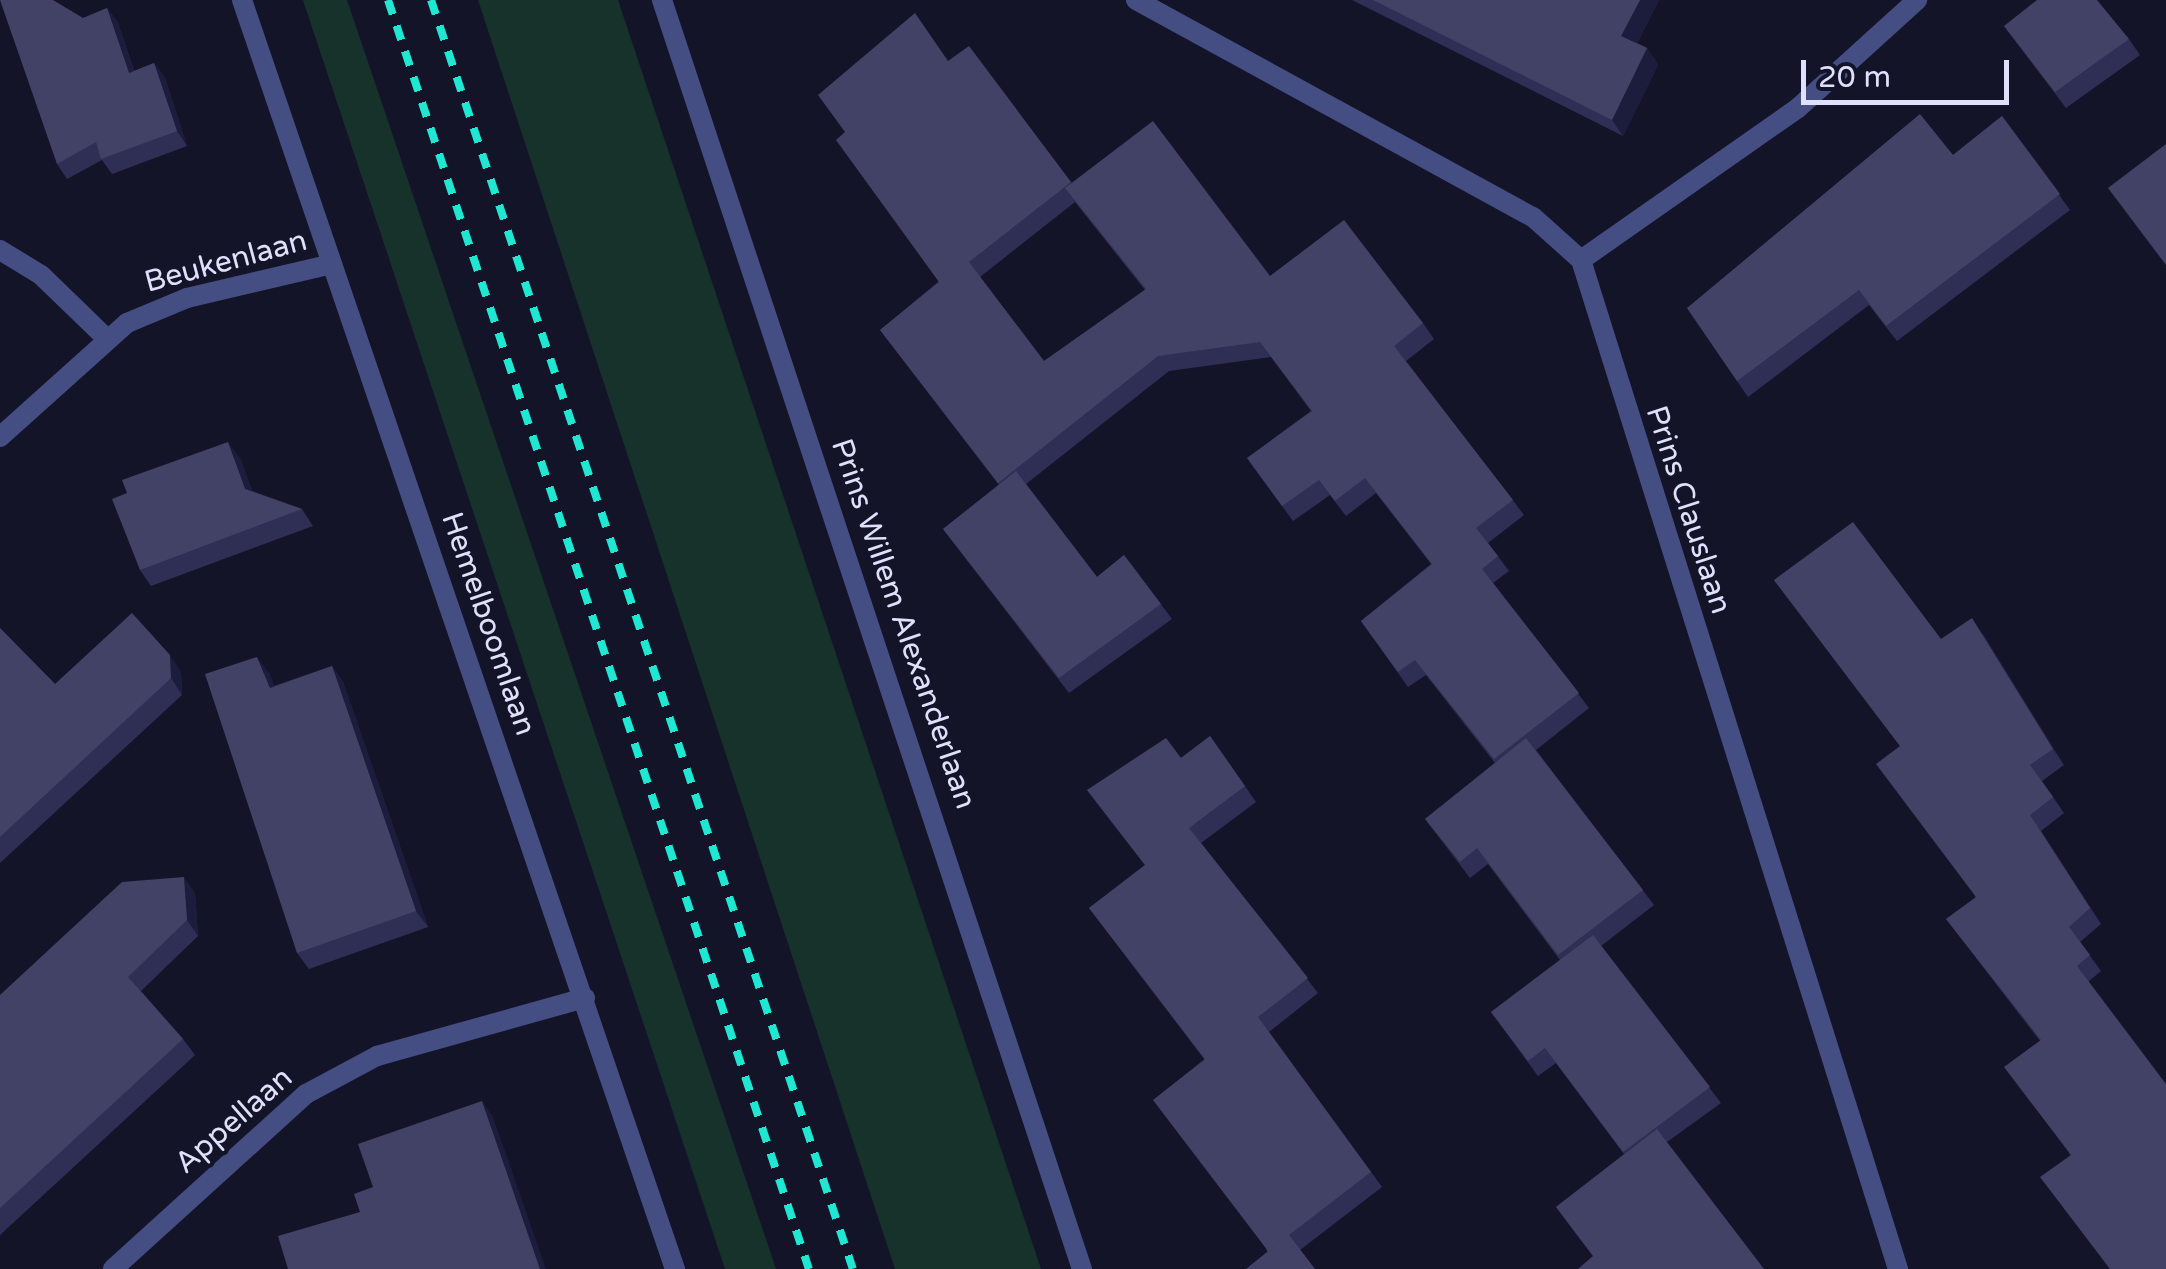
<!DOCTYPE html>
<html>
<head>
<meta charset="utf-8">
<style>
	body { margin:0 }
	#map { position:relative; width:2166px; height:1269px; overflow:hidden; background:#141429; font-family:"Varela Round",sans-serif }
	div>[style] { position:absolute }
	.green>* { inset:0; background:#17322b }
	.minor>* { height:20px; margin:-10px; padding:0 10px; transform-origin:10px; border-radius:10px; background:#444e83 }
	.rail>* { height:8px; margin-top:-4px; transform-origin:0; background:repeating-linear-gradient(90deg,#1fe7d1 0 15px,transparent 0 27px) }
	.wall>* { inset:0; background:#2f2f55 }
	.shaded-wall>* { inset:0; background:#1c1c3c }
	.building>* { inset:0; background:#424267 }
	span { translate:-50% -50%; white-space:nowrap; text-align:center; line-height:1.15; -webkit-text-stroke:9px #141429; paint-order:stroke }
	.street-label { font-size:30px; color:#dfe1fc }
	.scale { position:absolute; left:1801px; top:60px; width:208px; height:45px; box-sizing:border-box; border:5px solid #dfe1fc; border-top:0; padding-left:12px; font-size:30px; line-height:35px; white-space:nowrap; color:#dfe1fc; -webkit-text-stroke:8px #141429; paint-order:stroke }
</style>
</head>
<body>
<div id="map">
	<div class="green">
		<i style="clip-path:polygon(303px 0,347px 0,776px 1269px,725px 1269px)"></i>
		<i style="clip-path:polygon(478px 0,618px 0,1041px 1269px,895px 1269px)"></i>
	</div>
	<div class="minor">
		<i style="left:242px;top:0;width:1341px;rotate:71.16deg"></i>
		<i style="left:662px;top:0;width:1337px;rotate:71.69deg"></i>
		<i style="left:1136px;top:0;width:452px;rotate:28.7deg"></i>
		<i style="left:1533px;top:217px;width:64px;rotate:41.9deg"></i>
		<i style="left:1581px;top:260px;width:1058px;rotate:72.56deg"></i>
		<i style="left:0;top:250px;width:48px;rotate:31.4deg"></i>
		<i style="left:41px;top:275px;width:89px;rotate:44.1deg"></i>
		<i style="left:1581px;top:260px;width:265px;rotate:-35deg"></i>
		<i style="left:1798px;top:108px;width:161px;rotate:-42.2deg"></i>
		<i style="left:0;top:437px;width:171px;rotate:-41.9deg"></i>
		<i style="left:127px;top:323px;width:65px;rotate:-22.6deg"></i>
		<i style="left:187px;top:298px;width:149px;rotate:-13.2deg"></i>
		<i style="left:113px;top:1269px;width:261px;rotate:-42.2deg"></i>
		<i style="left:306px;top:1094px;width:81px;rotate:-28.2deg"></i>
		<i style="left:377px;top:1056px;width:216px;rotate:-15.6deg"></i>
	</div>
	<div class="rail">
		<i style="left:388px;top:0;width:1337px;rotate:71.65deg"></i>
		<i style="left:431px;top:0;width:1337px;rotate:71.61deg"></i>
	</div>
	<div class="wall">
		<i style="clip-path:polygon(1352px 0,1659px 0,1637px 43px,1647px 48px,1658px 65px,1623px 136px)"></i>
		<i style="clip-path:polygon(107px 8px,118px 23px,134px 71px,154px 63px,165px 78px,187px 146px,112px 174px,102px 160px,67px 179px,57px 164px,83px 18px)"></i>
		<i style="clip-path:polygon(2004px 26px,2129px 39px,2140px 55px,2066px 108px)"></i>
		<i style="clip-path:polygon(evenodd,948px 61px,1072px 183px,1270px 276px,1423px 323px,1434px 339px,1406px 361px,1524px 515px,1488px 543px,1509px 571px,1493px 583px,1589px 708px,1536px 750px,1654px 905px,1601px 946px,1721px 1103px,1667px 1142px,1593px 1256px,1556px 1207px,1624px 1154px,1556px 1063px,1538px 1076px,1491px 1012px,1560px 960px,1488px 864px,1470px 878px,1425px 819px,1495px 763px,1426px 675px,1408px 687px,1361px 621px,1431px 564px,1376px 493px,1346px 516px,1330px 495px,1293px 521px,1247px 458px,1311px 411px,1271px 357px,1169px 371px,1026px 484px,1097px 577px,1124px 555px,1172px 619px,1069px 693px,943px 529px,999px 485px,880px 330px,938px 282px,948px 61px,1075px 202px,1145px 290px,1044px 361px,980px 277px,1075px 202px)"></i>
		<i style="clip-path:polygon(2002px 116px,2070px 210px,1897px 341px,1869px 305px,1748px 397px,1687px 308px,1953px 155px)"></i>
		<i style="clip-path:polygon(240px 458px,252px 491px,302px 509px,313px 526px,151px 586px,140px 570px,127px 493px)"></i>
		<i style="clip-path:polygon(1774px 580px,1941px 639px,1983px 634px,2064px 765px,2042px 781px,2064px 813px,2041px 831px,2101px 924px,2080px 942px,2101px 971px,2089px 981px,2070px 1156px,2040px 1041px,1946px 919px,1976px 898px,1900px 746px)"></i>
		<i style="clip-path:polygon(0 628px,55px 684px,181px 672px,182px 695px,0 863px)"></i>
		<i style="clip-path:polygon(332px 666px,343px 682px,428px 927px,309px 969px,297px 953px,269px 673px,274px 686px)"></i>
		<i style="clip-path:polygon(1210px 736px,1256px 802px,1201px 843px,1318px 993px,1269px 1032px,1382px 1187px,1300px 1250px,1267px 1252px,1204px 1059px,1089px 908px,1145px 865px,1087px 790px,1181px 758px)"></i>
		<i style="clip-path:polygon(195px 893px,198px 936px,141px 991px,183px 1039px,195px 1055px,0 1235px,0 995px)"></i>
	</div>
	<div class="shaded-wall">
		<i style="clip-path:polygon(1640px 0,1659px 0,1632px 52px,1621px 36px)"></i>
		<i style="clip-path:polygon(107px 8px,118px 23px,139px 88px,129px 73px)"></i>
		<i style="clip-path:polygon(1647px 48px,1658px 65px,1623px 136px,1612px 120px)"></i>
		<i style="clip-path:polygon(154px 63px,165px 78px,187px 146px,177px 131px)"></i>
		<i style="clip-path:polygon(228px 442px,240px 458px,257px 505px,245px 489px)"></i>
		<i style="clip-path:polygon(1972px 618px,1983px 634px,2064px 765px,2053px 749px)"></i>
		<i style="clip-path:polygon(170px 655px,181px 672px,182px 695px,171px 678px)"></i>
		<i style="clip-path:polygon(257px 657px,269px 673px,282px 704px,270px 688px)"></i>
		<i style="clip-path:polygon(332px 666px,343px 682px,428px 927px,416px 911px)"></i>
		<i style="clip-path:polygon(184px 877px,195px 893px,198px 936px,187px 920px)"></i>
		<i style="clip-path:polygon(482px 1101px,493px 1117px,546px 1269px,540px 1269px)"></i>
	</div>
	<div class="building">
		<i style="clip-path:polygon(0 0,53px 0,83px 18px,107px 8px,129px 73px,154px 63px,177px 131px,101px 159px,96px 142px,57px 164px)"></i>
		<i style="clip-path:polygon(1373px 0,1640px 0,1621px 36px,1647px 48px,1612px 120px)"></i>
		<i style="clip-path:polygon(2037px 0,2097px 0,2129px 39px,2055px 92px,2004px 26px)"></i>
		<i style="clip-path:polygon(915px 13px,948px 61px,969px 46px,1071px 182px,969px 262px,1044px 361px,1146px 289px,1065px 188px,1153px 121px,1270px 276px,1344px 220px,1423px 323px,1394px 346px,1513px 500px,1476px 528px,1498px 556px,1482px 569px,1579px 693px,1494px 759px,1415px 660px,1398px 672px,1361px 621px,1432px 564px,1365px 478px,1335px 501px,1319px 480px,1282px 506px,1247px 458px,1312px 411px,1260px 342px,1158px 356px,998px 483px,880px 330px,939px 282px,836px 140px,845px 132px,818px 95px)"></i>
		<i style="clip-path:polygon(1920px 114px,1953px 155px,2002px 116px,2060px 194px,1886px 326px,1859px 290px,1737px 381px,1687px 308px)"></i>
		<i style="clip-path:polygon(2166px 144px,2166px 265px,2108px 188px)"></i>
		<i style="clip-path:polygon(228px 442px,245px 489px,302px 509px,140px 570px,112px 499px,127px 493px,122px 480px)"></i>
		<i style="clip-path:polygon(1016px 471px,1097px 577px,1124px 555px,1161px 604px,1059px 678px,943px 529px)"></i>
		<i style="clip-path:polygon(1853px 522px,1941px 639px,1972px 618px,2053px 749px,2030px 765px,2053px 797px,2030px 815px,2090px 908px,2069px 927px,2090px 955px,2077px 966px,2166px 1084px,2166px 1269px,2110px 1269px,2040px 1177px,2071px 1155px,2004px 1067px,2041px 1040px,1946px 919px,1976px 897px,1876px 764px,1900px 746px,1774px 580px)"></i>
		<i style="clip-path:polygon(132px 613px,170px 655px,171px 678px,0 837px,0 628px,55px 684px)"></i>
		<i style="clip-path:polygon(257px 657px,270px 688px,332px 666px,416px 911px,297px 953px,205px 674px)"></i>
		<i style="clip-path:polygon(1210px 736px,1245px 786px,1189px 828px,1308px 978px,1258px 1017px,1371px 1172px,1289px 1235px,1315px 1269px,1246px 1269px,1277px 1244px,1268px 1251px,1153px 1100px,1205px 1059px,1089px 908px,1145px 865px,1087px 790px,1166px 738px,1181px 758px)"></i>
		<i style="clip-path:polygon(1526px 738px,1643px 890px,1558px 955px,1477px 848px,1460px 862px,1425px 819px)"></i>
		<i style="clip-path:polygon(184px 877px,187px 920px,128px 977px,183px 1039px,0 1208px,0 995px,122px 882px)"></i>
		<i style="clip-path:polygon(1593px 935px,1710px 1087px,1623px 1152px,1545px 1048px,1528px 1061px,1491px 1012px)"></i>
		<i style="clip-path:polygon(482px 1101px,540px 1269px,288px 1269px,278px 1236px,360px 1212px,354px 1194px,373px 1187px,358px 1144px)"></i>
		<i style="clip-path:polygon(1657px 1129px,1764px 1269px,1578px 1269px,1593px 1256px,1556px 1207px)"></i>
	</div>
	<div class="street-label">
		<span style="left:226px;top:262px;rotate:-15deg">Beukenlaan</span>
		<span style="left:1688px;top:510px;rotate:72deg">Prins Clauslaan</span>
		<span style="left:488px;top:624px;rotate:71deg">Hemelboomlaan</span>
		<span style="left:903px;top:624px;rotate:71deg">Prins Willem Alexanderlaan</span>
		<span style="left:234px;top:1121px;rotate:-41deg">Appellaan</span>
	</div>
	<div class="scale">20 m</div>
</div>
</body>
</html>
